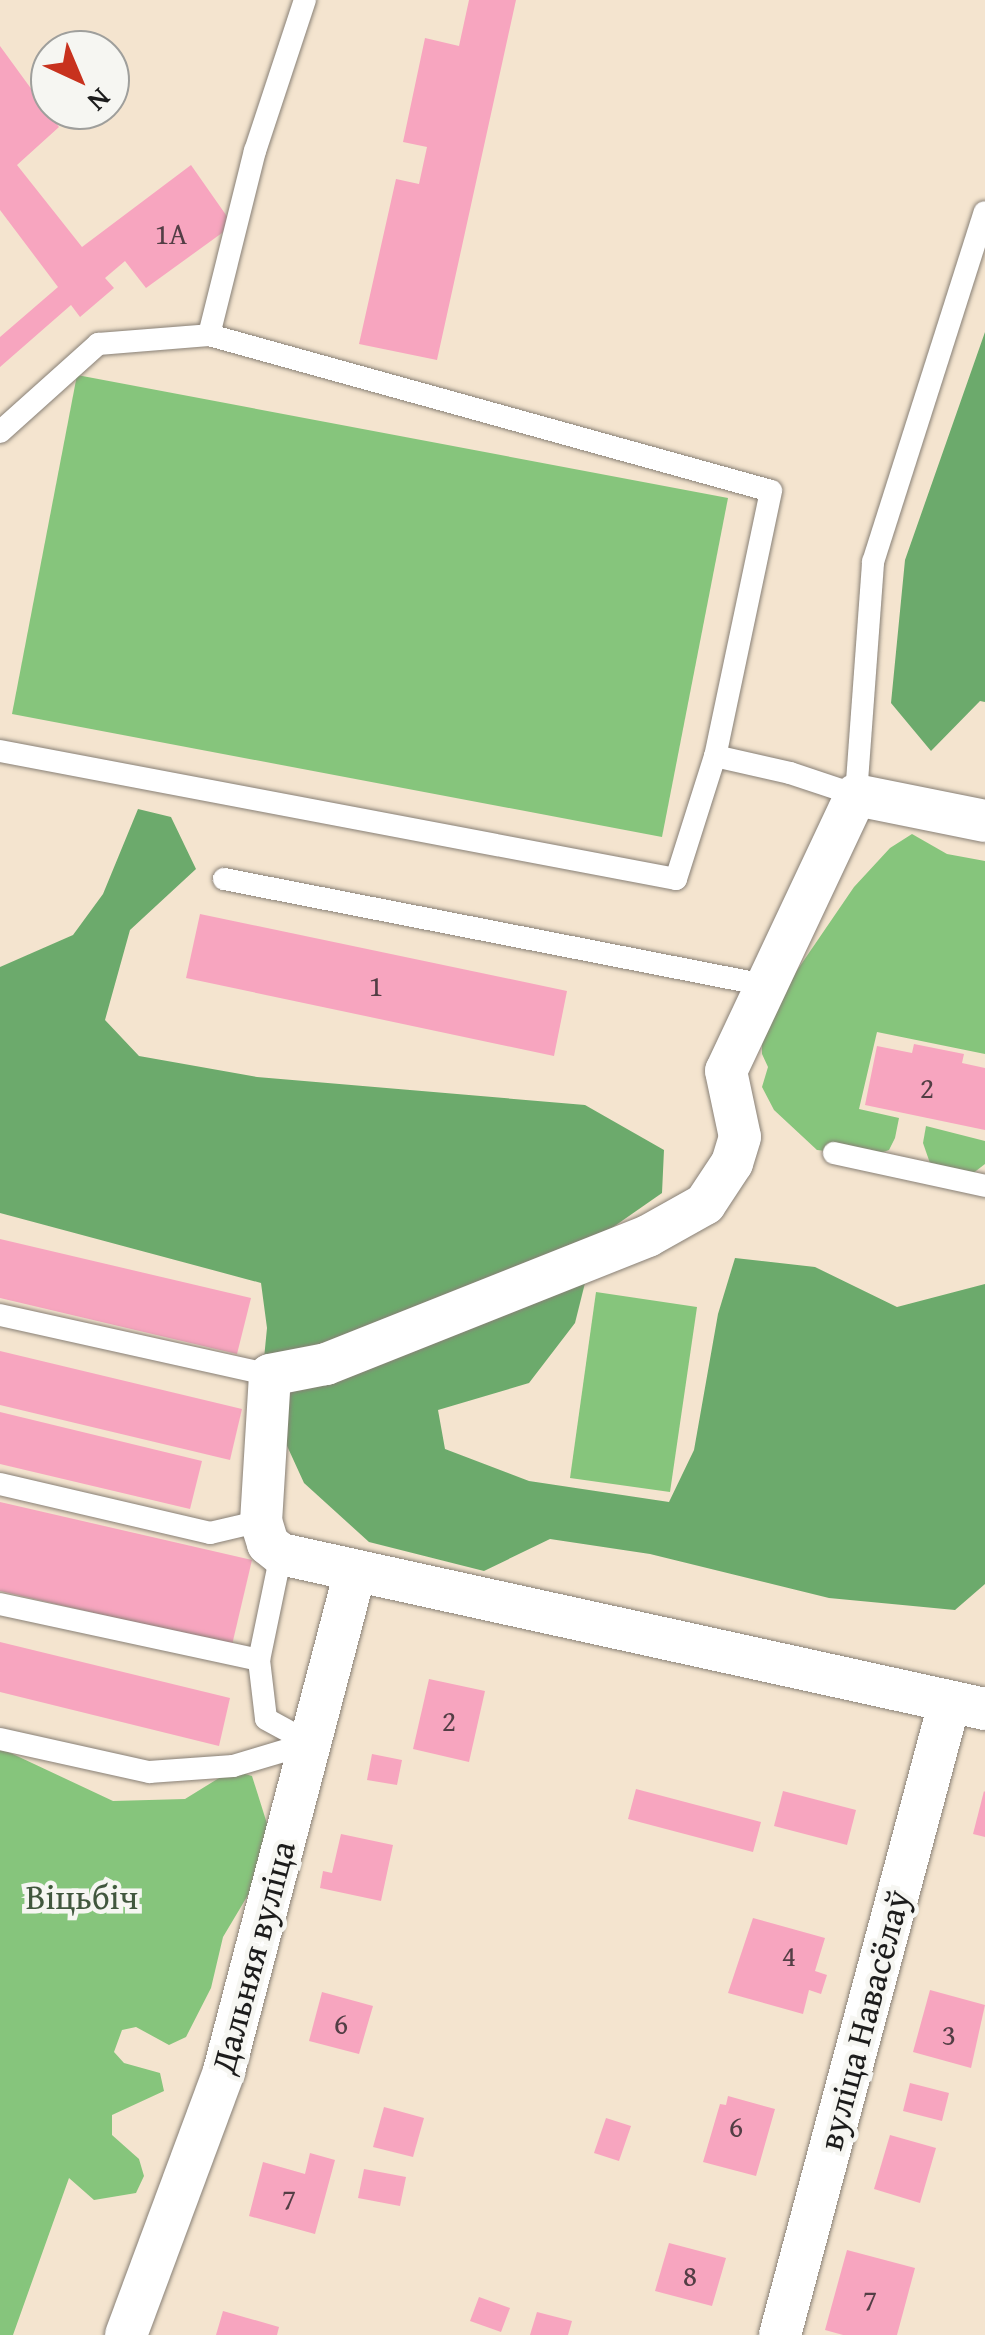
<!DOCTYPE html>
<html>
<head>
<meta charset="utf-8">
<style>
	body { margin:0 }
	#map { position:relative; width:985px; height:2335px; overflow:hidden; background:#f4e4cf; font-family:"Gentium Book Plus",serif }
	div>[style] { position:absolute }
	.green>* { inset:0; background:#86c57c }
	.forest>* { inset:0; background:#6caa6c }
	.building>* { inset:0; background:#f7a5bf }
	.roads { filter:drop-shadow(0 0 2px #888076) drop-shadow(0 0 2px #888076) }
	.lane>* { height:22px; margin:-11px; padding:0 11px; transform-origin:11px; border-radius:11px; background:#fff }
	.street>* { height:42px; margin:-21px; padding:0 21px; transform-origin:21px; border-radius:21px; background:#fff }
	span { translate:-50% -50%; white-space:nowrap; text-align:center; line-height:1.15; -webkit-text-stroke:9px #f6f6f2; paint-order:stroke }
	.number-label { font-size:30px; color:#533e45 }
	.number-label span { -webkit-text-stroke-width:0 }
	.park-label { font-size:35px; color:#41573e }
	.street-label { font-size:35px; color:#1c1c1c }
	.north { position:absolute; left:30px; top:30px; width:100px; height:100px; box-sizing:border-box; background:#f6f6f2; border:2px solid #9f9f9c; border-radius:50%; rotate:136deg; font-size:28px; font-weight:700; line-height:40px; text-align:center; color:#1c1c1c }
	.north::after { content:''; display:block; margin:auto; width:35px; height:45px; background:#c8321e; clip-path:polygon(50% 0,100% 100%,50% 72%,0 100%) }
</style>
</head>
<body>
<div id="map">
	<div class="green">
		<i style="clip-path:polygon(77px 375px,728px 498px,662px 837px,12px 714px)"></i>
		<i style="clip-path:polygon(912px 834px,947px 854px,985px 861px,985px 1054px,877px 1032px,859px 1109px,899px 1118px,895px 1138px,889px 1150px,872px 1156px,817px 1150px,774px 1110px,762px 1087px,768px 1067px,762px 1054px,762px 1035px,787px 985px,854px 887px,890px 848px)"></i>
		<i style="clip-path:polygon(926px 1126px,985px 1141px,985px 1164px,972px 1174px,932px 1169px,923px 1143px)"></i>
		<i style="clip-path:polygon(596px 1292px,697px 1307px,670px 1492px,570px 1478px)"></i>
		<i style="clip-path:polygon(0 1748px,113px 1801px,185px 1799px,232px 1770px,252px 1776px,269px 1830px,254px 1885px,223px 1937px,211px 1988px,186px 2037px,169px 2045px,136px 2027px,122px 2030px,114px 2052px,124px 2063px,160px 2073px,164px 2091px,112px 2115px,112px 2135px,139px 2159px,144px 2176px,136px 2193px,94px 2200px,69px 2178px,13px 2335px,0 2335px)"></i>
	</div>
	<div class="forest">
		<i style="clip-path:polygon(985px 332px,985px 702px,980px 701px,931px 751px,891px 703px,905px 560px)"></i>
		<i style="clip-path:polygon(138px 809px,171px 817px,196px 869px,130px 930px,105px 1020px,139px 1056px,257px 1077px,585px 1105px,664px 1150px,662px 1193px,596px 1239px,575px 1323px,529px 1383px,438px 1410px,445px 1449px,529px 1481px,669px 1502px,694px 1450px,718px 1314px,735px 1258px,815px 1267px,897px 1307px,985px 1284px,985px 1584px,955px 1610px,829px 1598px,650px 1554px,550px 1539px,484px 1571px,369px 1542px,304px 1483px,261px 1389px,267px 1328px,261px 1283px,0 1213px,0 967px,73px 935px,103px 894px)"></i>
	</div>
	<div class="building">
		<i style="clip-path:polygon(469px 0,516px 0,437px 360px,359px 344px,396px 179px,419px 184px,427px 147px,403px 142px,425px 38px,459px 46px)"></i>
		<i style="clip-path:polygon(0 46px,59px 127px,17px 165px,82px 247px,191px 165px,233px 225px,146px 288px,125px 261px,105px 278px,114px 288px,80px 317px,71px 305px,0 367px,0 337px,58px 287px,0 210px)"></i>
		<i style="clip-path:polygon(200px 914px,567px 991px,554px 1056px,186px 978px)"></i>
		<i style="clip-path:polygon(914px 1044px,964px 1054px,962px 1063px,985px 1068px,985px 1130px,865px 1105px,877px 1046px,912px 1053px)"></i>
		<i style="clip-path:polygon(0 1239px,251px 1298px,237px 1354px,0 1298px)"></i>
		<i style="clip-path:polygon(0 1351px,242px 1409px,230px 1460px,0 1405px)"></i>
		<i style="clip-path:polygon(0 1412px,202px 1461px,190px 1509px,0 1464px)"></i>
		<i style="clip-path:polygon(0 1502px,252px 1560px,232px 1645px,0 1591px)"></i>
		<i style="clip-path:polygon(0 1642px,230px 1698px,219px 1746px,0 1692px)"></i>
		<i style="clip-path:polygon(429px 1679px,485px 1691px,469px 1762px,413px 1749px)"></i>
		<i style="clip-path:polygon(372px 1754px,402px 1760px,397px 1785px,367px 1780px)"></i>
		<i style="clip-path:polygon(636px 1789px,761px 1822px,753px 1852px,628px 1819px)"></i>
		<i style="clip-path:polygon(783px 1791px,856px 1810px,847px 1845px,774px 1826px)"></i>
		<i style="clip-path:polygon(984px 1791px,985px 1792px,985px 1837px,973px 1834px)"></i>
		<i style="clip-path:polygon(341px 1834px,393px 1845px,381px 1901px,320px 1888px,323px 1871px,332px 1873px)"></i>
		<i style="clip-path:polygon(753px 1918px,825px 1938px,815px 1971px,827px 1975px,821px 1994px,809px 1990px,803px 2014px,728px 1993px)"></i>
		<i style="clip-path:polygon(930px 1990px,985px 2005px,971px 2068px,913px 2052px)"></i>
		<i style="clip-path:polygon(322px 1992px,373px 2006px,359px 2054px,309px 2041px)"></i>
		<i style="clip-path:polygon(910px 2083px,949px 2093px,942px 2121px,903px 2111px)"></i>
		<i style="clip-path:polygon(728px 2096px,775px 2109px,756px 2176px,703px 2162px,720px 2104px,726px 2105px)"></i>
		<i style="clip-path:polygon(384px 2107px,424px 2118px,413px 2157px,373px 2147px)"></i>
		<i style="clip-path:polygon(606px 2118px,631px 2126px,619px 2161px,594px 2153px)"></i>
		<i style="clip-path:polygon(890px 2135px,936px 2148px,920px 2203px,874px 2189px)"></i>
		<i style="clip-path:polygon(310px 2153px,335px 2160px,315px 2234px,249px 2216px,263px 2162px,305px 2174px)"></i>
		<i style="clip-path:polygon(364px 2169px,406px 2177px,400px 2206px,358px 2198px)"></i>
		<i style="clip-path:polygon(669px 2243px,726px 2258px,712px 2306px,655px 2291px)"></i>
		<i style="clip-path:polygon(847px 2250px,915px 2268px,897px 2335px,843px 2335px,825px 2330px)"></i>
		<i style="clip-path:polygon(479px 2297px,510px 2308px,501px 2332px,470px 2321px)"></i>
		<i style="clip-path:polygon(223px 2311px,279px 2327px,277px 2335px,216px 2335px)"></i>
		<i style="clip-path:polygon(537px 2312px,572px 2321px,568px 2335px,530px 2335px)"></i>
	</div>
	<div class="roads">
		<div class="lane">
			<i style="left:209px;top:335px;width:583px;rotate:15.51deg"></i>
			<i style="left:771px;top:491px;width:271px;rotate:101.9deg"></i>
			<i style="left:0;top:432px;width:132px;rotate:-41.9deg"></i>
			<i style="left:98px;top:344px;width:111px;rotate:-4.6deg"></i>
			<i style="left:209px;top:335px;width:190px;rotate:-76deg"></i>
			<i style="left:255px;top:151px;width:159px;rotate:-71.7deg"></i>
			<i style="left:0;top:751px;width:688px;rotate:10.72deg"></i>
			<i style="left:676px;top:879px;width:129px;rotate:-72.4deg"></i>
			<i style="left:715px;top:756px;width:77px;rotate:12.8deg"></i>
			<i style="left:790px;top:773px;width:70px;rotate:18.4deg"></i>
			<i style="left:856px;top:795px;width:234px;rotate:-85.8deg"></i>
			<i style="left:873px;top:562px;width:367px;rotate:-72.3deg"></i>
			<i style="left:224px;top:879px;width:551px;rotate:11.09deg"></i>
			<i style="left:834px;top:1153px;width:155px;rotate:12.3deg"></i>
			<i style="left:0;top:1315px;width:277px;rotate:12.5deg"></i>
			<i style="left:0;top:1484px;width:216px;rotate:13.1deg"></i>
			<i style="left:210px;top:1533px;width:52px;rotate:-13.2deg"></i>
			<i style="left:281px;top:1554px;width:108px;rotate:101.7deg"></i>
			<i style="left:259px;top:1660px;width:59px;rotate:83.2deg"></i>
			<i style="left:266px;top:1719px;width:50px;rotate:28.6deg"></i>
			<i style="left:0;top:1604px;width:265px;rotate:12.2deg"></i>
			<i style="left:0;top:1739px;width:153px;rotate:12.5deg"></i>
			<i style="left:149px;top:1772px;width:84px;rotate:-4.1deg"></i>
			<i style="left:233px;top:1766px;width:80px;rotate:-16.6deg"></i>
		</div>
		<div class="street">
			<i style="left:985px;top:821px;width:132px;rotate:-168.6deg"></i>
			<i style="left:856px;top:795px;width:305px;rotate:115.2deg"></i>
			<i style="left:726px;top:1071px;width:67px;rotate:78deg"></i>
			<i style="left:740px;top:1137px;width:27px;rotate:107deg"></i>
			<i style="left:732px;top:1163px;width:49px;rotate:123.4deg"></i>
			<i style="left:705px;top:1204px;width:65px;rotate:150.7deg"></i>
			<i style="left:648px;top:1236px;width:347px;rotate:158.3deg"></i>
			<i style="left:326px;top:1364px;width:57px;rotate:168.9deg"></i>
			<i style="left:270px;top:1375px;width:146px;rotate:93.5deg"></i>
			<i style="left:261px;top:1521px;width:24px;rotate:73deg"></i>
			<i style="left:268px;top:1544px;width:16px;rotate:38deg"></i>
			<i style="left:281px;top:1554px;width:721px;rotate:12.42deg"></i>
			<i style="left:126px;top:2335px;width:282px;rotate:-69.6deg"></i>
			<i style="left:224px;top:2071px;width:516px;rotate:-75.29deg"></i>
			<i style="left:780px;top:2335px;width:653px;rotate:-75.01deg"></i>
		</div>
	</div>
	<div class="number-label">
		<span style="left:171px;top:233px">1А</span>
		<span style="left:376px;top:985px">1</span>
		<span style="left:927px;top:1087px">2</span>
		<span style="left:449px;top:1720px">2</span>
		<span style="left:789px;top:1955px">4</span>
		<span style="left:341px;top:2023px">6</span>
		<span style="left:949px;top:2034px">3</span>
		<span style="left:736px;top:2126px">6</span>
		<span style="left:289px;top:2198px">7</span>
		<span style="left:690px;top:2275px">8</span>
		<span style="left:870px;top:2299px">7</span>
	</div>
	<div class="park-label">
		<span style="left:82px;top:1897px">Віцьбіч</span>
	</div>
	<div class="street-label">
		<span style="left:253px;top:1957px;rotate:-75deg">Дальняя вуліца</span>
		<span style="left:864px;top:2020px;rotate:-75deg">вуліца Навасёлаў</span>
	</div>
	<div class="north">N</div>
</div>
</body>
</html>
